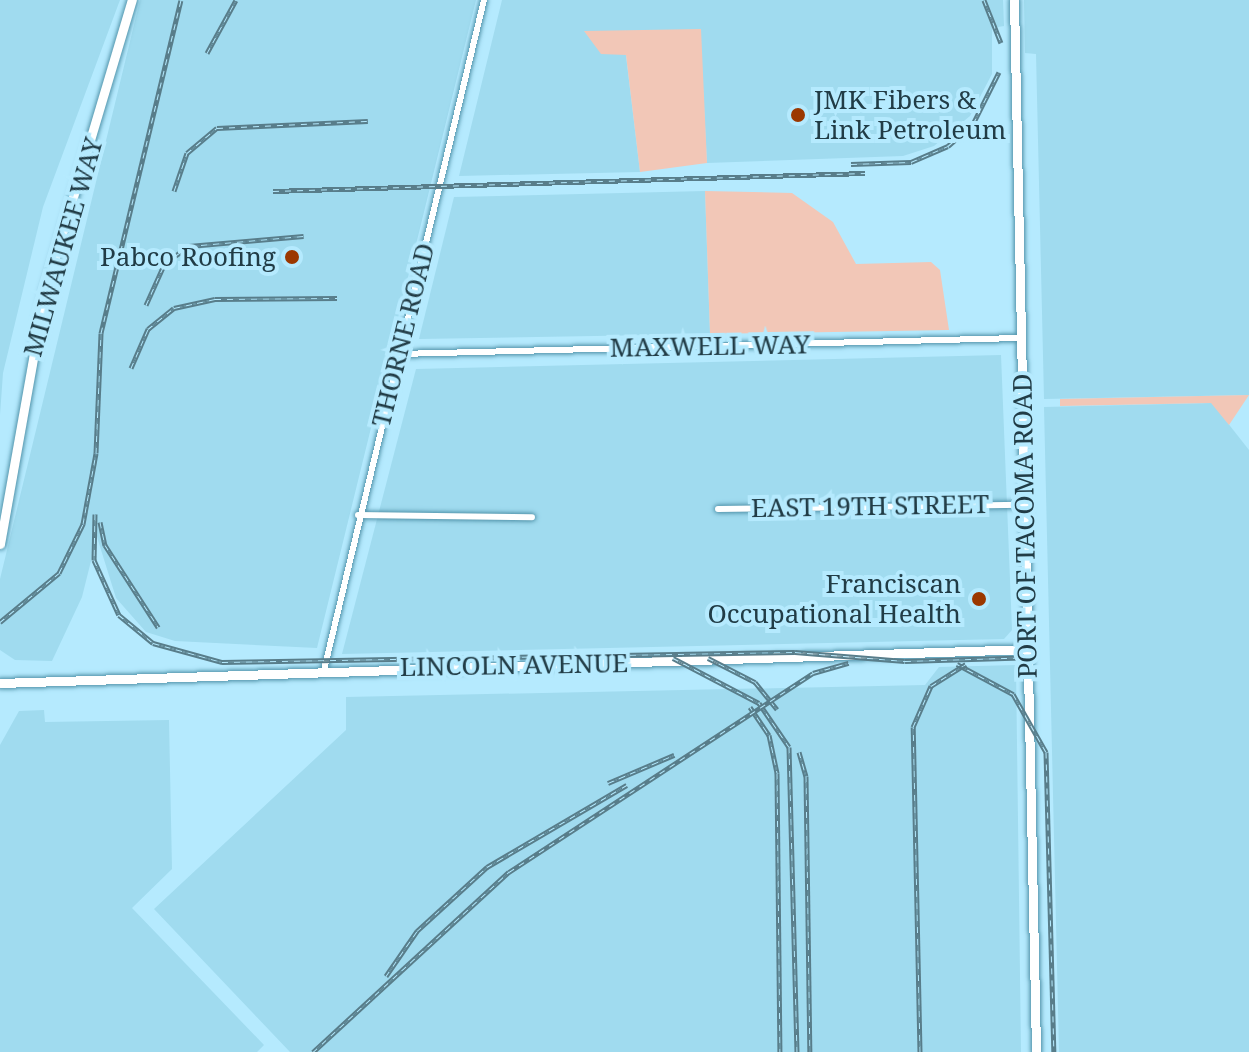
<!DOCTYPE html>
<html>
<head>
<meta charset="utf-8">
<style>
	body { margin:0 }
	#map { position:relative; width:1249px; height:1052px; overflow:hidden; background:#b5eafe; font-family:"Noto Serif",serif }
	div>[style] { position:absolute }
	.built>* { inset:0; background:#a0dbef }
	.green>* { inset:0; background:#f2c7b7 }
	.roads { filter:drop-shadow(0 0 2px #5294ab) drop-shadow(0 0 2px #5294ab) }
	.street>* { height:6px; margin:-3px; padding:0 3px; transform-origin:3px; border-radius:3px; background:#fff }
	.secondary>* { height:9px; margin:-4.5px; padding:0 4.5px; transform-origin:4.5px; border-radius:4.5px; background:#fff }
	.rail>* { height:5px; margin-top:-2.5px; transform-origin:0; background:repeating-linear-gradient(90deg,#b5eafe 0 6px,#587d8a 0 12px); box-sizing:border-box; border-block:2px solid #587d8a }
	.dots>* { width:22px; height:22px; translate:-50% -50%; box-sizing:border-box; border:4px solid #b5eafe; border-radius:50% }
	span { translate:-50% -50%; white-space:nowrap; text-align:center; line-height:1.15; -webkit-text-stroke:8px #b5eafe; paint-order:stroke }
	.poi-label { font-size:26px; color:#213c46 }
	.left { translate:0 -50%; text-align:left }
	.right { translate:-100% -50%; text-align:right }
	.street-label { font-size:26px; color:#213c46 }
</style>
</head>
<body>
<div id="map">
	<div class="built">
		<i style="clip-path:polygon(0 0,120px 0,43px 207px,3px 373px,0 415px)"></i>
		<i style="clip-path:polygon(140px 0,476px 0,317px 648px,175px 641px,146px 632px,116px 598px,97px 537px,82px 597px,52px 661px,15px 660px,0 650px,0 579px)"></i>
		<i style="clip-path:polygon(502px 0,1003px 0,1004px 26px,992px 28px,992px 74px,970px 116px,934px 146px,903px 156px,707px 163px,700px 30px,623px 31px,640px 172px,459px 176px)"></i>
		<i style="clip-path:polygon(1024px 0,1249px 0,1249px 395px,1044px 399px,1036px 54px,1025px 53px)"></i>
		<i style="clip-path:polygon(705px 191px,710px 334px,419px 339px,454px 197px)"></i>
		<i style="clip-path:polygon(1001px 355px,1012px 630px,1004px 639px,342px 654px,416px 369px)"></i>
		<i style="clip-path:polygon(1212px 403px,1249px 450px,1249px 1052px,1059px 1052px,1044px 407px)"></i>
		<i style="clip-path:polygon(1016px 665px,1021px 1052px,290px 1052px,154px 909px,346px 730px,346px 697px,925px 685px,939px 667px)"></i>
		<i style="clip-path:polygon(44px 710px,45px 722px,169px 720px,172px 869px,132px 908px,264px 1045px,257px 1052px,0 1052px,0 745px,19px 711px)"></i>
	</div>
	<div class="green">
		<i style="clip-path:polygon(701px 29px,707px 163px,640px 172px,626px 55px,601px 54px,584px 31px)"></i>
		<i style="clip-path:polygon(705px 191px,792px 193px,833px 222px,856px 264px,931px 262px,940px 270px,949px 330px,710px 334px)"></i>
		<i style="clip-path:polygon(1249px 395px,1229px 425px,1211px 403px,1060px 406px,1060px 399px)"></i>
	</div>
	<div class="roads">
		<div class="street">
			<i style="left:399px;top:354px;width:621px;rotate:-1.48deg"></i>
			<i style="left:718px;top:509px;width:305px;rotate:-0.8deg"></i>
			<i style="left:358px;top:515px;width:174px;rotate:0.7deg"></i>
			<i style="left:324px;top:670px;width:689px;rotate:-76.57deg"></i>
		</div>
		<div class="secondary">
			<i style="left:1014px;top:0;width:1052px;rotate:88.8deg"></i>
			<i style="left:0;top:544px;width:257px;rotate:-79.9deg"></i>
			<i style="left:45px;top:291px;width:304px;rotate:-73.4deg"></i>
			<i style="left:0;top:683px;width:1029px;rotate:-1.89deg"></i>
		</div>
	</div>
	<div class="rail">
		<i style="left:984px;top:0;width:46px;rotate:68.4deg"></i>
		<i style="left:207px;top:53px;width:60px;rotate:-61.3deg"></i>
		<i style="left:851px;top:164px;width:60px;rotate:-1.9deg"></i>
		<i style="left:911px;top:162px;width:40px;rotate:-23.4deg"></i>
		<i style="left:948px;top:146px;width:33px;rotate:-41deg"></i>
		<i style="left:973px;top:124px;width:58px;rotate:-63.4deg"></i>
		<i style="left:174px;top:191px;width:40px;rotate:-71.1deg"></i>
		<i style="left:187px;top:153px;width:39px;rotate:-40deg"></i>
		<i style="left:217px;top:128px;width:151px;rotate:-2.7deg"></i>
		<i style="left:273px;top:191px;width:592px;rotate:-1.74deg"></i>
		<i style="left:146px;top:305px;width:46px;rotate:-65.7deg"></i>
		<i style="left:165px;top:263px;width:29px;rotate:-35deg"></i>
		<i style="left:189px;top:246px;width:115px;rotate:-5deg"></i>
		<i style="left:131px;top:368px;width:43px;rotate:-66.4deg"></i>
		<i style="left:148px;top:329px;width:33px;rotate:-39deg"></i>
		<i style="left:174px;top:308px;width:42px;rotate:-12.4deg"></i>
		<i style="left:215px;top:299px;width:122px;rotate:-0.5deg"></i>
		<i style="left:95px;top:514px;width:46px;rotate:91.2deg"></i>
		<i style="left:94px;top:560px;width:60px;rotate:65.6deg"></i>
		<i style="left:119px;top:615px;width:44px;rotate:39.5deg"></i>
		<i style="left:153px;top:643px;width:72px;rotate:15.4deg"></i>
		<i style="left:222px;top:662px;width:573px;rotate:-1deg"></i>
		<i style="left:795px;top:652px;width:110px;rotate:4.7deg"></i>
		<i style="left:905px;top:661px;width:133px;rotate:-1.7deg"></i>
		<i style="left:100px;top:522px;width:24px;rotate:78deg"></i>
		<i style="left:105px;top:545px;width:98px;rotate:57.1deg"></i>
		<i style="left:0;top:622px;width:77px;rotate:-39.7deg"></i>
		<i style="left:59px;top:573px;width:55px;rotate:-63.9deg"></i>
		<i style="left:83px;top:524px;width:72px;rotate:-79.6deg"></i>
		<i style="left:96px;top:453px;width:120px;rotate:-87.6deg"></i>
		<i style="left:101px;top:333px;width:342px;rotate:-76.5deg"></i>
		<i style="left:673px;top:658px;width:97px;rotate:27.6deg"></i>
		<i style="left:759px;top:703px;width:53px;rotate:55.7deg"></i>
		<i style="left:789px;top:747px;width:305px;rotate:88.5deg"></i>
		<i style="left:708px;top:658px;width:53px;rotate:27.1deg"></i>
		<i style="left:755px;top:682px;width:35px;rotate:51deg"></i>
		<i style="left:957px;top:664px;width:64px;rotate:28.2deg"></i>
		<i style="left:1013px;top:694px;width:67px;rotate:60.4deg"></i>
		<i style="left:1046px;top:752px;width:300px;rotate:88.5deg"></i>
		<i style="left:750px;top:707px;width:34px;rotate:56deg"></i>
		<i style="left:769px;top:735px;width:39px;rotate:78deg"></i>
		<i style="left:777px;top:773px;width:279px;rotate:89.4deg"></i>
		<i style="left:799px;top:752px;width:25px;rotate:74deg"></i>
		<i style="left:806px;top:776px;width:276px;rotate:89.2deg"></i>
		<i style="left:608px;top:783px;width:72px;rotate:-23deg"></i>
		<i style="left:386px;top:976px;width:55px;rotate:-55.4deg"></i>
		<i style="left:417px;top:931px;width:95px;rotate:-42.4deg"></i>
		<i style="left:487px;top:867px;width:162px;rotate:-30.4deg"></i>
		<i style="left:313px;top:1052px;width:266px;rotate:-42.6deg"></i>
		<i style="left:509px;top:872px;width:363px;rotate:-33.2deg"></i>
		<i style="left:813px;top:673px;width:37px;rotate:-16deg"></i>
		<i style="left:920px;top:1052px;width:325px;rotate:-91.2deg"></i>
		<i style="left:913px;top:727px;width:45px;rotate:-66.3deg"></i>
		<i style="left:931px;top:686px;width:41px;rotate:-32.2deg"></i>
	</div>
	<div class="dots">
		<i style="left:798px;top:115px;background:#9b3800"></i>
		<i style="left:292px;top:257px;background:#9b3800"></i>
		<i style="left:979px;top:599px;background:#9b3800"></i>
	</div>
	<div class="poi-label">
		<span class="left" style="left:814px;top:115px">JMK Fibers &amp;<br>Link Petroleum</span>
		<span class="right" style="left:276px;top:257px">Pabco Roofing</span>
		<span class="right" style="left:961px;top:599px">Franciscan<br>Occupational Health</span>
	</div>
	<div class="street-label">
		<span style="left:63px;top:247px;rotate:-74deg">MILWAUKEE WAY</span>
		<span style="left:403px;top:335px;rotate:-76deg">THORNE ROAD</span>
		<span style="left:710px;top:346px;rotate:-1deg">MAXWELL WAY</span>
		<span style="left:870px;top:506px;rotate:-1deg">EAST 19TH STREET</span>
		<span style="left:1025px;top:526px;rotate:-91deg">PORT OF TACOMA ROAD</span>
		<span style="left:514px;top:665px;rotate:-1deg">LINCOLN AVENUE</span>
	</div>
</div>
</body>
</html>
